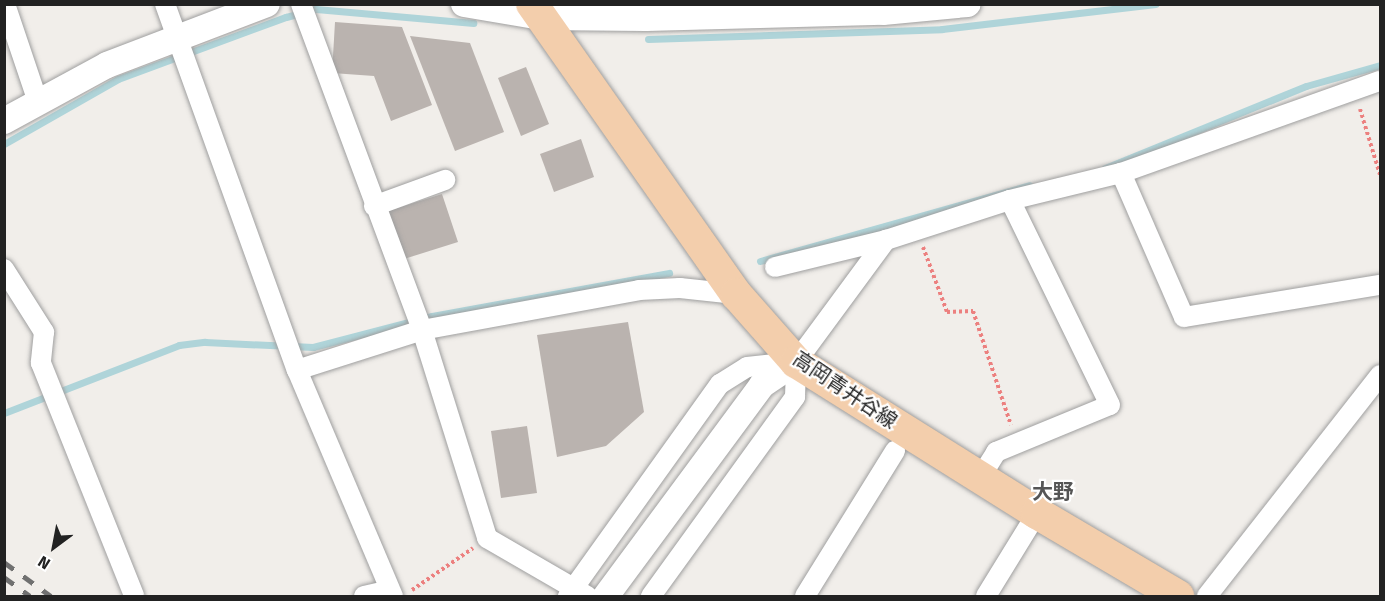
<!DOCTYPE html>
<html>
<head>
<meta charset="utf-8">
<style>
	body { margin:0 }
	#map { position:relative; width:1385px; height:601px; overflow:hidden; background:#f1eeea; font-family:"Fira Sans","Noto Sans JP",sans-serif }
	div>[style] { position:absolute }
	.stream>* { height:7px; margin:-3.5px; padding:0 3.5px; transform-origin:3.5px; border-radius:3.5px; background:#afd4d9 }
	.building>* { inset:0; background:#bab3af }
	.path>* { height:4px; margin-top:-2px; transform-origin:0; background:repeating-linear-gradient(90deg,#ec807f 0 3px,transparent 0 6px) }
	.roads { filter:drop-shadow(0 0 2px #9f9f9f) drop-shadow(0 0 2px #9f9f9f) }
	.minor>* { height:20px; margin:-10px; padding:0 10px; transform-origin:10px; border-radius:10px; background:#fff }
	.tertiary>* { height:26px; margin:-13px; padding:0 13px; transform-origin:13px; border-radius:13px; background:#fff }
	.primary>* { height:32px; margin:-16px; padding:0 16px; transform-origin:16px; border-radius:16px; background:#f3ceac }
	.rail>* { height:4.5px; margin-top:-2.25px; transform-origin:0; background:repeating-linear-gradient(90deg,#707070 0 12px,transparent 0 24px) }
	span { translate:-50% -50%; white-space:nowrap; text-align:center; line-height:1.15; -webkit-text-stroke:4.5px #fff; paint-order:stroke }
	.street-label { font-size:20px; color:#222 }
	.neighbourhood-label { font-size:21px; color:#555; font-weight:700 }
	.frame { position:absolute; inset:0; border:6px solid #222; pointer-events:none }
	.north { position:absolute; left:24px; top:517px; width:60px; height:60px; -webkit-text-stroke:4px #fff; paint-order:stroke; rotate:212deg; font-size:16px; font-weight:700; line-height:24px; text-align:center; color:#222 }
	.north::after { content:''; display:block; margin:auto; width:21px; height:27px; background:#222; clip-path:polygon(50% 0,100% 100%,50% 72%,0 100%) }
</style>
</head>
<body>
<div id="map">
	<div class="stream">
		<i style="left:648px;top:39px;width:294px;rotate:-1.9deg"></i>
		<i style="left:942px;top:29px;width:215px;rotate:-6.7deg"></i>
		<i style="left:4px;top:144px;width:131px;rotate:-29.7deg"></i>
		<i style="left:118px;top:79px;width:179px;rotate:-20.3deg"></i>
		<i style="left:286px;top:17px;width:31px;rotate:-15deg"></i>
		<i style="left:316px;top:9px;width:158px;rotate:5.1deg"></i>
		<i style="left:1105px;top:168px;width:217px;rotate:-22.2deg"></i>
		<i style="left:1306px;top:86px;width:77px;rotate:-15.8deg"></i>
		<i style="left:760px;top:261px;width:280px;rotate:-15.7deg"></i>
		<i style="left:4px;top:413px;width:188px;rotate:-21.2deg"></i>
		<i style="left:179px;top:345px;width:26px;rotate:-7deg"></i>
		<i style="left:205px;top:342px;width:108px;rotate:2.7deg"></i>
		<i style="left:313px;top:347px;width:123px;rotate:-14.6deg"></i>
		<i style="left:432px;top:316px;width:241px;rotate:-10.3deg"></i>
	</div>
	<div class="building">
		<i style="clip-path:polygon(335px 22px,402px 27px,432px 105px,391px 121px,374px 76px,332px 73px)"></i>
		<i style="clip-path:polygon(410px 36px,470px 43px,504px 132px,455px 151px)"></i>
		<i style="clip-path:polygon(526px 67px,549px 124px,521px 136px,498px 78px)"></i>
		<i style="clip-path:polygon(581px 139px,594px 177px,554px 192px,540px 154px)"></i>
		<i style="clip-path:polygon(442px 194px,458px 242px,404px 259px,388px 211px)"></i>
		<i style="clip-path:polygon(628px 322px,644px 412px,606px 446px,557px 457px,537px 335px)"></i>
		<i style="clip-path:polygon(527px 426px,537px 493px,501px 498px,491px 431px)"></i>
	</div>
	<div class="path">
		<i style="left:1360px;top:109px;width:69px;rotate:73.1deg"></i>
		<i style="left:923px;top:247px;width:69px;rotate:69.7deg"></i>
		<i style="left:947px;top:312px;width:26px;rotate:-2deg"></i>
		<i style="left:973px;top:311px;width:120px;rotate:71.6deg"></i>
		<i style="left:412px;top:590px;width:74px;rotate:-34.5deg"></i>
	</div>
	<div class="roads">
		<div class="minor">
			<i style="left:5px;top:4px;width:103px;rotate:71.4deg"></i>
			<i style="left:165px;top:4px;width:389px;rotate:70.2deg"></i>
			<i style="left:297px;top:370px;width:246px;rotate:67deg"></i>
			<i style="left:301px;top:4px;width:348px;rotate:69.6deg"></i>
			<i style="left:422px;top:330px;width:218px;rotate:72.6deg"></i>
			<i style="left:487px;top:538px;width:116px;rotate:30.1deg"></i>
			<i style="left:1121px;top:173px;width:157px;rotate:66.4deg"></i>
			<i style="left:1184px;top:317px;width:199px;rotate:-9.3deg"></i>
			<i style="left:374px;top:206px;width:76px;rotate:-20.1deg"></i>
			<i style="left:775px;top:267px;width:114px;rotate:-13.7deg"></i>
			<i style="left:4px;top:269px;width:75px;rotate:57.6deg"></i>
			<i style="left:44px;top:332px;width:31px;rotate:96deg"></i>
			<i style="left:41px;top:363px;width:251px;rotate:68.2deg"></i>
			<i style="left:297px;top:370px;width:131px;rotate:-17.7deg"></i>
			<i style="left:422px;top:330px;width:221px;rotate:-10.4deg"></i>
			<i style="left:639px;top:290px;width:41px;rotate:-2.8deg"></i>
			<i style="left:680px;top:288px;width:56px;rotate:6.1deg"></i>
			<i style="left:980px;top:478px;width:31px;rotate:-58deg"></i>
			<i style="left:996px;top:452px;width:123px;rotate:-22.4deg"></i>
			<i style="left:1110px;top:405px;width:228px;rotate:-116deg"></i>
			<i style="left:364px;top:596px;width:26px;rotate:-13deg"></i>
			<i style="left:568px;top:596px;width:261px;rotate:-54.4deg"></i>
			<i style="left:720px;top:384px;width:32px;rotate:-32deg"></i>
			<i style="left:747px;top:367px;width:47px;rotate:-6.1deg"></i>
			<i style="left:651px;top:596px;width:246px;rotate:-54.1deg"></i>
			<i style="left:795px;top:397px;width:35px;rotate:-88deg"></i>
			<i style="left:796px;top:362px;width:152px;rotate:-53.6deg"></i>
			<i style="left:886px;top:240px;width:130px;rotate:-17.9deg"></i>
			<i style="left:1010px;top:200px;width:114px;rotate:-13.7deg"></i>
			<i style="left:1121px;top:173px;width:275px;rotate:-19.6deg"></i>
			<i style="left:805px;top:596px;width:171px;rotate:-58.2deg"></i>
			<i style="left:986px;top:596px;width:97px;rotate:-58.4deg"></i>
			<i style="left:1207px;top:596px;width:281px;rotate:-51.9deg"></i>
		</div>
		<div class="tertiary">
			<i style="left:464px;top:4px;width:78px;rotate:9.6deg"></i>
			<i style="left:541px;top:17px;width:105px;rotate:0.5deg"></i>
			<i style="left:646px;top:18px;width:237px;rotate:-1.5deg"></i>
			<i style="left:883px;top:12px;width:85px;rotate:-5.4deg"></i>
			<i style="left:4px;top:121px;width:117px;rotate:-28.5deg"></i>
			<i style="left:107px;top:65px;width:171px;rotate:-20.9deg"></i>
			<i style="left:606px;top:596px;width:262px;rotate:-53.5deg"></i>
			<i style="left:762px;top:385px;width:41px;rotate:-34.1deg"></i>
		</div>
		<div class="primary">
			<i style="left:532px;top:4px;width:355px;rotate:54.9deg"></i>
			<i style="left:736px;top:294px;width:91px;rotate:48.6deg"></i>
			<i style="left:796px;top:362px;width:284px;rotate:32.1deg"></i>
			<i style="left:1037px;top:513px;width:164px;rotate:30.5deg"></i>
		</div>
	</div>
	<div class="rail">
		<i style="left:4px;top:562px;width:58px;rotate:35.9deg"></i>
		<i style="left:4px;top:577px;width:32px;rotate:36deg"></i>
	</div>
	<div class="street-label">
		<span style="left:845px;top:390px;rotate:34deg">高岡青井谷線</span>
	</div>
	<div class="neighbourhood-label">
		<span style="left:1053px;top:492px">大野</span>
	</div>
	<div class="frame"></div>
	<div class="north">N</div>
</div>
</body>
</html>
